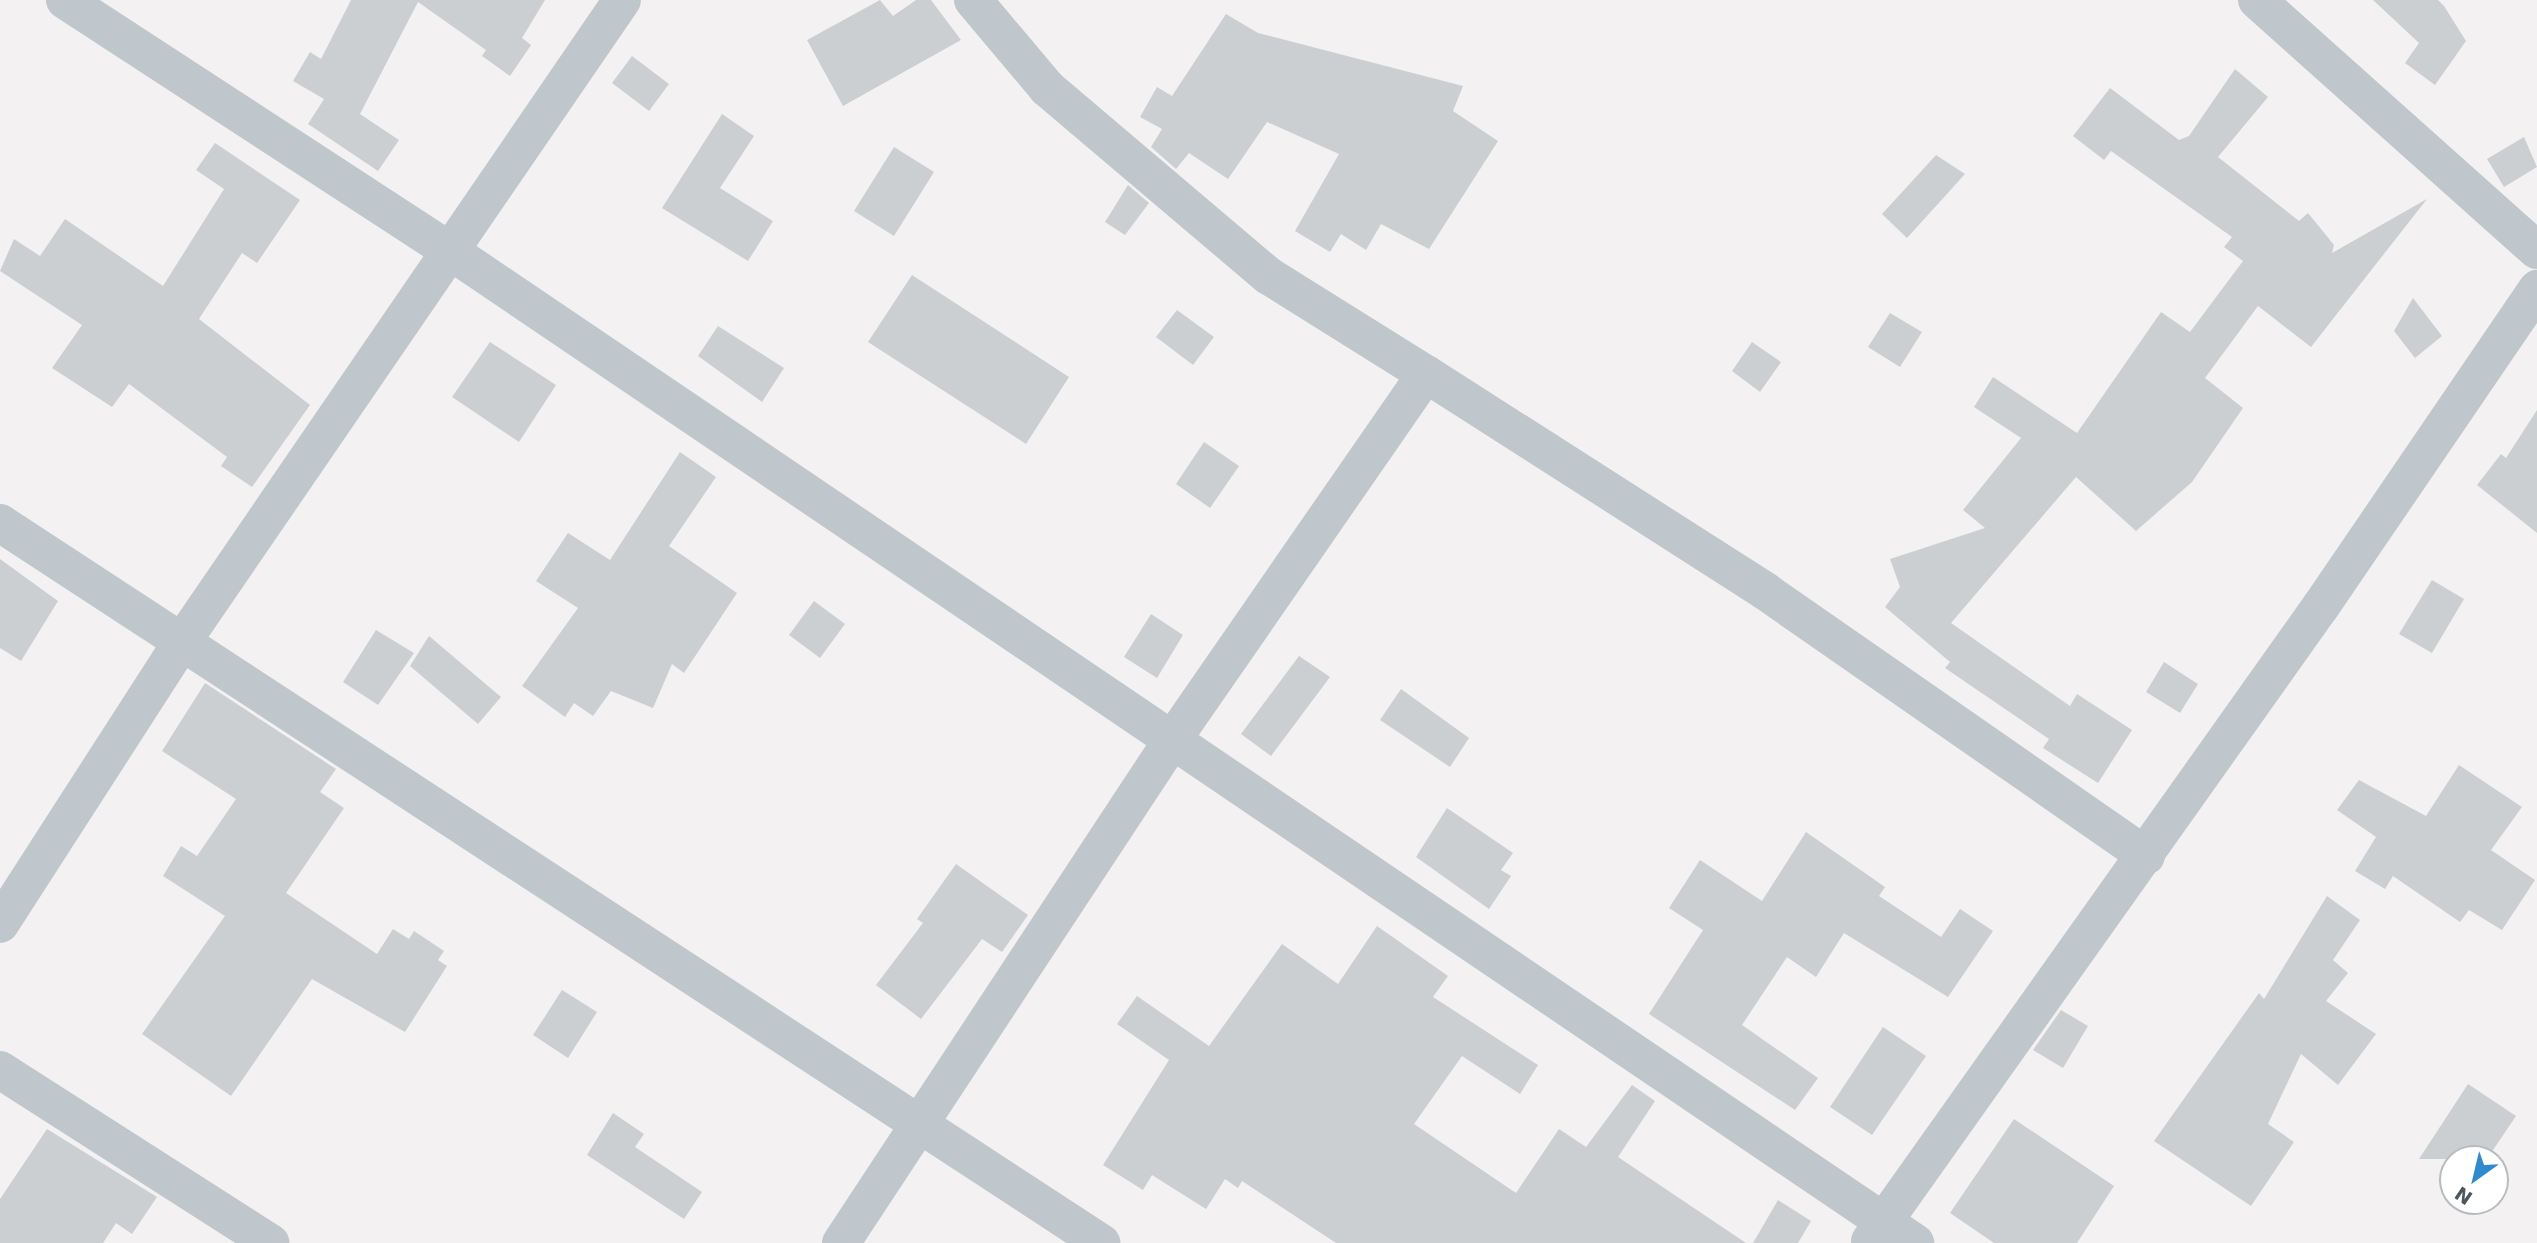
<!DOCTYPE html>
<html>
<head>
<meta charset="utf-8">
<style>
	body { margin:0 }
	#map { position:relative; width:2537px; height:1243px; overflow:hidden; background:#f3f1f2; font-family:"DejaVu Sans",sans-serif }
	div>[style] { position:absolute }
	.building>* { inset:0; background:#cccfd2 }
	.minor>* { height:38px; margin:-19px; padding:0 19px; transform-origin:19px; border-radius:19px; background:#bfc7cc }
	span { translate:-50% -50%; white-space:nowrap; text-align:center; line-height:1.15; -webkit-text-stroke:5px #fff; paint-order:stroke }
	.north { position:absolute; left:2439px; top:1145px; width:70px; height:70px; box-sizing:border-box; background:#fff; border:2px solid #b7bcbe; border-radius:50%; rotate:214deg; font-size:19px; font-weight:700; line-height:28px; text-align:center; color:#4b575c }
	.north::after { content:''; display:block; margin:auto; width:24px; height:32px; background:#308bce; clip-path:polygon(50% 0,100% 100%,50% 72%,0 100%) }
</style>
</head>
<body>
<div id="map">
	<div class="building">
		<i style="clip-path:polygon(351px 0,545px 0,522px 38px,531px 45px,510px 76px,482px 56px,486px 50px,418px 2px,360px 114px,399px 140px,378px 171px,308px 124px,324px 99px,293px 81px,310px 52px,321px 59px)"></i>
		<i style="clip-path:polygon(880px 0,893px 16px,916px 0,931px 0,961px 40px,843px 106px,807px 40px)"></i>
		<i style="clip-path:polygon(2373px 0,2438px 0,2444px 6px,2466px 41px,2435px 85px,2405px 63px,2419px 43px)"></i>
		<i style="clip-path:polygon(1226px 14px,1258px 33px,1463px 86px,1453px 111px,1498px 141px,1429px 249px,1381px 224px,1366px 250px,1341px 234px,1330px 252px,1295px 231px,1339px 154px,1267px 122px,1228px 179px,1189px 153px,1176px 169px,1151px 147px,1162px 129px,1140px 117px,1157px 87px,1172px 96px)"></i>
		<i style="clip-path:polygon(632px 56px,669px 84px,649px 111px,612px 83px)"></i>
		<i style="clip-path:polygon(2235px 69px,2268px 97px,2218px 157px,2299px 221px,2308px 213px,2334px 245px,2332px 253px,2427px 199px,2311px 347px,2258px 306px,2205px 378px,2243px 408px,2192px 482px,2136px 531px,2076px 477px,1951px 623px,2070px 706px,2077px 694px,2132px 730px,2098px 783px,2043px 748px,2049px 739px,1945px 668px,1950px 662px,1885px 607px,1900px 587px,1890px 559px,1985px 528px,1963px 510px,2021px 438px,1974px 407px,1993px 377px,2077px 433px,2161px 312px,2190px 332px,2243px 261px,2224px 247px,2232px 237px,2111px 151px,2104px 160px,2073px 136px,2110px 88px,2179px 140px,2189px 136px)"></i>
		<i style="clip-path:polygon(722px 114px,754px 136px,720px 188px,773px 221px,748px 261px,662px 208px)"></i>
		<i style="clip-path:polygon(2524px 137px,2537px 167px,2504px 187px,2487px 159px)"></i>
		<i style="clip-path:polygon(215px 143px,300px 200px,257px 263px,242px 253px,199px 319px,310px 405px,252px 487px,221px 466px,227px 457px,129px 384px,112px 407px,52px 368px,82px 325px,0 271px,14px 239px,40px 256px,65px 219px,163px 286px,224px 189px,196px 170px)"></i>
		<i style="clip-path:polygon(894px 147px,934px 172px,894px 236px,854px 211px)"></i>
		<i style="clip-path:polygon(1936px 155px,1965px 174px,1907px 238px,1882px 214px)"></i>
		<i style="clip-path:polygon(1128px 185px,1149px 203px,1125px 235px,1105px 222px)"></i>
		<i style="clip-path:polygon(912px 275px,1069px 377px,1026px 444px,868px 342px)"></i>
		<i style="clip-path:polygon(2413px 298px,2442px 336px,2415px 358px,2394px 331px)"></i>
		<i style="clip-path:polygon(1177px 310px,1214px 337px,1193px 365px,1156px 337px)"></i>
		<i style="clip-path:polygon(1890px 313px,1922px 332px,1900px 367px,1868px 347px)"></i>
		<i style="clip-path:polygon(718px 326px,784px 368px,762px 402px,698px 356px)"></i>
		<i style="clip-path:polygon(490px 342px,556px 385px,519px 442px,452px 397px)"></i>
		<i style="clip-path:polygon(1752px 342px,1781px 362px,1760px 392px,1732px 371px)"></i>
		<i style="clip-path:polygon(2537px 410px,2537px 533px,2477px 485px,2501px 454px,2506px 458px)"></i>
		<i style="clip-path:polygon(1204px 442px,1239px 466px,1210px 508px,1176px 484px)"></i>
		<i style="clip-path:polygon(680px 452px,716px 477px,669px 546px,737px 593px,684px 673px,672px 664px,653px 708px,611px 691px,593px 716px,574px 703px,565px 717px,522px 686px,578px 608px,536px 581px,568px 533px,610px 560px)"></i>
		<i style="clip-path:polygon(0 559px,58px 601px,21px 661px,0 648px)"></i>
		<i style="clip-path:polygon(2432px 580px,2464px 599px,2432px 653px,2399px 634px)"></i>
		<i style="clip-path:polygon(814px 601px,845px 624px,820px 658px,789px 635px)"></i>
		<i style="clip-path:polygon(1151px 614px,1183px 635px,1157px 678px,1124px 657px)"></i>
		<i style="clip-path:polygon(376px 630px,414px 653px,378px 705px,343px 682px)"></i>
		<i style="clip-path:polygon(429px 636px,501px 697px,478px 724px,410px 666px)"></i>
		<i style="clip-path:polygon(1299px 656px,1330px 677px,1271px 756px,1241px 734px)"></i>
		<i style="clip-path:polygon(2164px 662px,2198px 684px,2180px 713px,2146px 692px)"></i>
		<i style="clip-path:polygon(205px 683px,336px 769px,320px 792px,344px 808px,286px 893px,377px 954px,393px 929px,409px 939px,414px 931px,444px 951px,438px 960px,447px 966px,405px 1032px,312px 979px,231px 1096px,142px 1034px,225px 916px,163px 876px,181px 846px,197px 856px,236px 799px,162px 751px)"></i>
		<i style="clip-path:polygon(1401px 689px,1469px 738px,1450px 767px,1380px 720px)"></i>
		<i style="clip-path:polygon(2459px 765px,2522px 807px,2491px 850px,2535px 880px,2502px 930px,2469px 910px,2460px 922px,2393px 876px,2385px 889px,2355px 871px,2376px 837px,2337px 810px,2359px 780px,2426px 816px)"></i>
		<i style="clip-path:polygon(1447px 808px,1513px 853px,1501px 870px,1511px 876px,1489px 909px,1416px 857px)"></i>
		<i style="clip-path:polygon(1806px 832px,1885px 887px,1879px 896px,1941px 937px,1960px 909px,1993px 931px,1948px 997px,1844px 933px,1816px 977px,1787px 957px,1742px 1025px,1818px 1078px,1795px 1110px,1649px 1014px,1703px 930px,1669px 908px,1700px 860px,1762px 901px)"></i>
		<i style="clip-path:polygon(956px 864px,1028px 915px,1002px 952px,982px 939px,921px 1019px,876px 985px,923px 923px,917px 919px)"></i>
		<i style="clip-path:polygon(2327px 896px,2360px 920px,2333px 960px,2348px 973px,2326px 1001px,2376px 1034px,2338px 1085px,2301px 1054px,2268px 1124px,2294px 1142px,2251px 1206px,2154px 1141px,2259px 993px,2264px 999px)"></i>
		<i style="clip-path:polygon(1377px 926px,1448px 976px,1433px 997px,1538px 1065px,1520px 1094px,1462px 1056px,1414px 1124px,1516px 1193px,1559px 1129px,1586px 1147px,1632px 1085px,1655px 1101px,1618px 1157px,1746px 1243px,1336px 1243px,1242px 1181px,1238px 1188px,1225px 1179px,1206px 1209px,1152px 1175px,1143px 1190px,1103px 1165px,1169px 1060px,1117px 1024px,1137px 996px,1209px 1046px,1282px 944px,1338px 984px)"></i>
		<i style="clip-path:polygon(562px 990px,597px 1012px,568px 1058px,533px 1035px)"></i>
		<i style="clip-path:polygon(2061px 1010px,2088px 1026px,2063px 1068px,2033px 1050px)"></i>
		<i style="clip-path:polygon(1883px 1027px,1926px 1056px,1872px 1135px,1830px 1107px)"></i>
		<i style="clip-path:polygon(2468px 1084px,2516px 1116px,2487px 1159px,2419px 1159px)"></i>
		<i style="clip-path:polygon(613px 1113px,644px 1134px,635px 1147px,702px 1192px,684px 1219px,587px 1155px)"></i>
		<i style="clip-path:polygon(2014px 1119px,2114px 1186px,2077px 1243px,1994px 1243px,1950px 1213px)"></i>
		<i style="clip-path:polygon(47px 1129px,157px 1197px,132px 1234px,116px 1223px,103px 1243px,0 1243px,0 1199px)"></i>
		<i style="clip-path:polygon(1778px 1200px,1811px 1221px,1798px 1243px,1753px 1243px)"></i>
	</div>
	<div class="minor">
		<i style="left:65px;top:0;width:463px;rotate:33.1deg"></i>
		<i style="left:453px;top:253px;width:1766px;rotate:34.1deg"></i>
		<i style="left:973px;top:0;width:115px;rotate:49.9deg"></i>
		<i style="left:1047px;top:88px;width:291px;rotate:40.3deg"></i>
		<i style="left:1269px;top:276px;width:185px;rotate:32deg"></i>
		<i style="left:2257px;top:0;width:375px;rotate:41.8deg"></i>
		<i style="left:0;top:523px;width:1316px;rotate:33.18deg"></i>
		<i style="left:0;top:924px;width:336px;rotate:-57.2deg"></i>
		<i style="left:182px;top:642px;width:778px;rotate:-55.57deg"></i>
		<i style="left:0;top:1070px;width:321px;rotate:32.6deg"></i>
		<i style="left:1870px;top:1241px;width:779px;rotate:-54.62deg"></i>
		<i style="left:2321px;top:606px;width:384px;rotate:-55.7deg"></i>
		<i style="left:841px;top:1243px;width:604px;rotate:-56.63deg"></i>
		<i style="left:1173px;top:739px;width:444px;rotate:-55.3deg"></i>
		<i style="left:1426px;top:374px;width:403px;rotate:32.6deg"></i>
		<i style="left:1765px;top:591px;width:464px;rotate:34.8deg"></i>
	</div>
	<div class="north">N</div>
</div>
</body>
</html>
